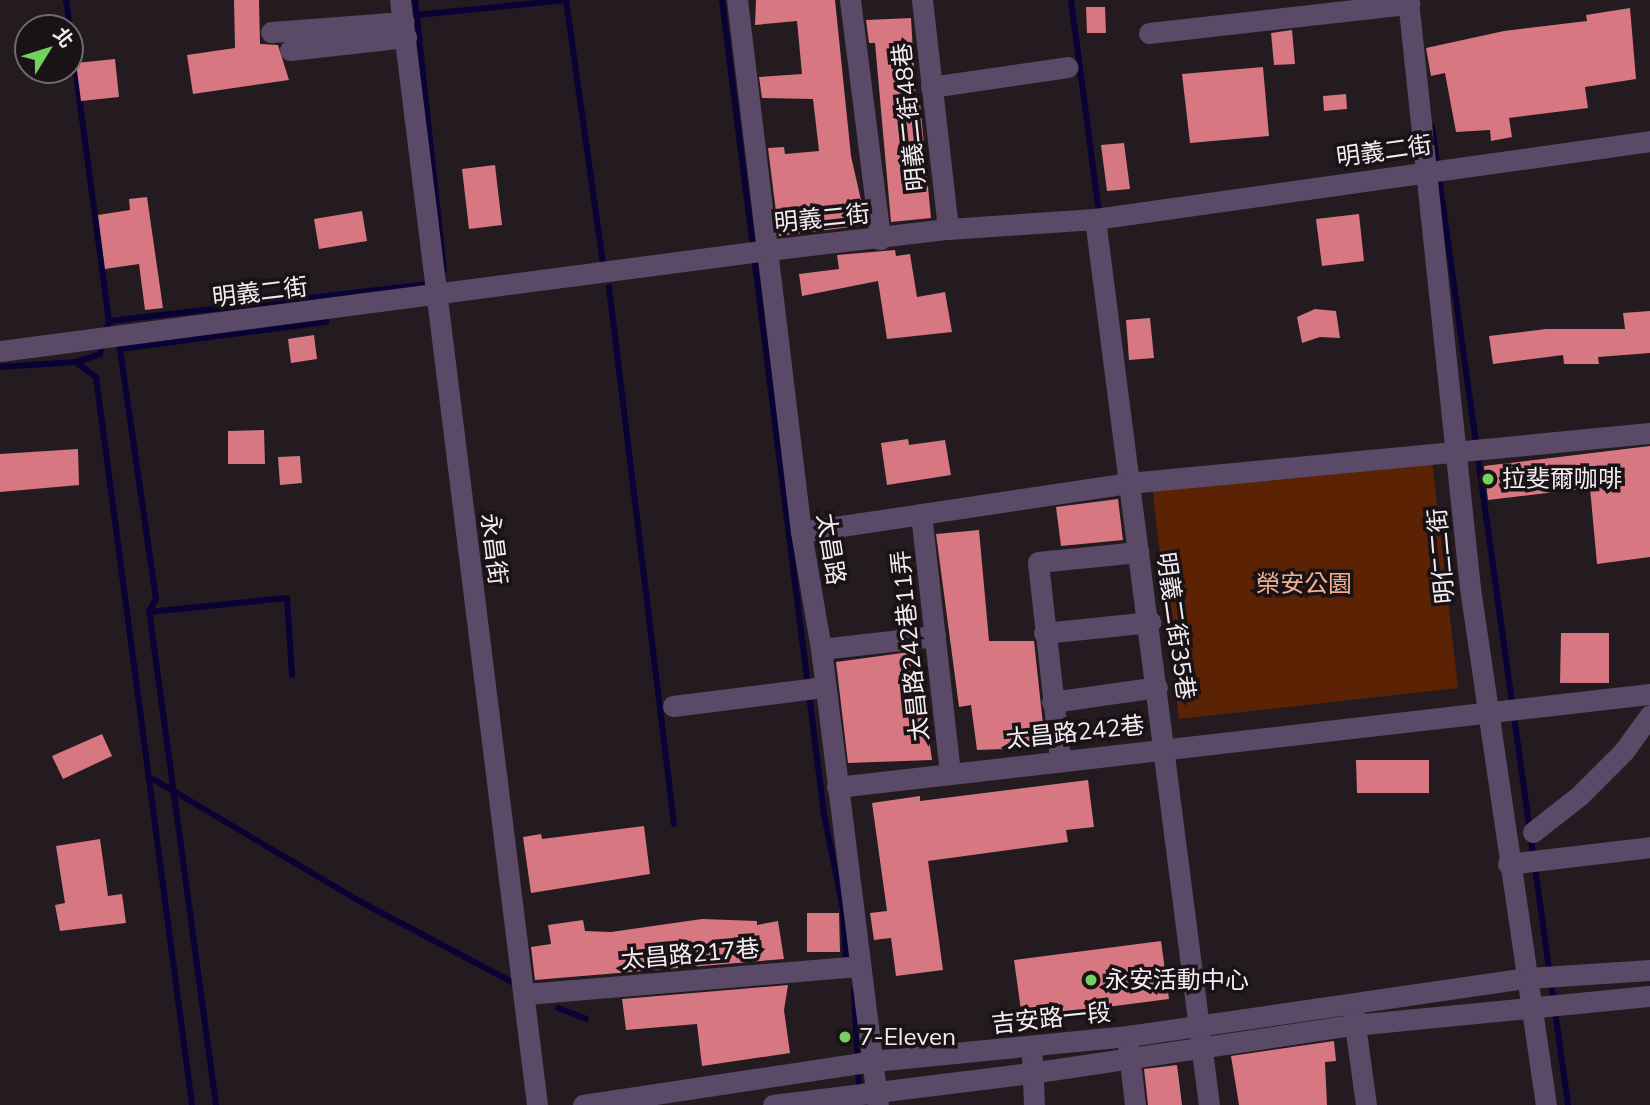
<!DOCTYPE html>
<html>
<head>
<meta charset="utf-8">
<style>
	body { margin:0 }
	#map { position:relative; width:1650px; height:1105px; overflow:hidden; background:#231b1f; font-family:Mulish,"Noto Sans TC",sans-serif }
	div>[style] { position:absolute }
	.green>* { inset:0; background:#5b2304 }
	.stream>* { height:6px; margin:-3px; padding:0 3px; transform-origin:3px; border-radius:3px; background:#0a0235 }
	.building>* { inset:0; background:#d67782 }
	.minor>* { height:21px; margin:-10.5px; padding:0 10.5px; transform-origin:10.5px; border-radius:10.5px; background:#5a4967 }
	.dots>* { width:19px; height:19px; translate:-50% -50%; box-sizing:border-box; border:4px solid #191216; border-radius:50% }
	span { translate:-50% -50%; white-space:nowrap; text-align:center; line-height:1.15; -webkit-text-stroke:7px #191216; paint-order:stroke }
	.street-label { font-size:24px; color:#f3edf1 }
	.poi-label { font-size:24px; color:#f3edf1 }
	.left { translate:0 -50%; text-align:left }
	.park-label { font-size:24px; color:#f2af91 }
	.north { position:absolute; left:14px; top:14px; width:70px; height:70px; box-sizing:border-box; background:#191216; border:2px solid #706a6e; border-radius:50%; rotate:52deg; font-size:19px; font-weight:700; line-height:28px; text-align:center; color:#f3edf1 }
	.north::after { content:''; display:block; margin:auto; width:24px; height:32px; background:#72d25d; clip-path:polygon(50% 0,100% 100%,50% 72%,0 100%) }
</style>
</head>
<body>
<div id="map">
	<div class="green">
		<i style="clip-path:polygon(1431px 451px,1458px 688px,1179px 719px,1151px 476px)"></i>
	</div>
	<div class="stream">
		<i style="left:66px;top:0;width:28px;rotate:82deg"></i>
		<i style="left:415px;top:0;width:272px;rotate:83.9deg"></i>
		<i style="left:722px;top:0;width:820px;rotate:82.86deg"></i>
		<i style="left:824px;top:814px;width:97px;rotate:78.7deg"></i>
		<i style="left:843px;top:909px;width:47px;rotate:86.3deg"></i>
		<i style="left:1071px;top:0;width:215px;rotate:82.5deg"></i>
		<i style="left:417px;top:15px;width:150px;rotate:-5.7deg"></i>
		<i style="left:566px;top:0;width:267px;rotate:82deg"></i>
		<i style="left:1432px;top:127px;width:987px;rotate:82.08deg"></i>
		<i style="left:609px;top:287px;width:541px;rotate:83.1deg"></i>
		<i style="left:109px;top:321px;width:320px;rotate:-6.6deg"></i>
		<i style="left:76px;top:362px;width:25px;rotate:37deg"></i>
		<i style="left:96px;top:377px;width:734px;rotate:82.49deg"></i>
		<i style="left:0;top:367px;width:76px;rotate:-3.8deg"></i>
		<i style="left:76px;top:362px;width:25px;rotate:-18deg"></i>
		<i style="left:100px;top:354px;width:34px;rotate:-75deg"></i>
		<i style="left:109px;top:321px;width:294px;rotate:-97.6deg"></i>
		<i style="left:149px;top:612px;width:139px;rotate:-5.8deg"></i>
		<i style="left:287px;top:598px;width:77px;rotate:86.3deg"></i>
		<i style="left:148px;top:776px;width:247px;rotate:30.6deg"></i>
		<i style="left:361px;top:902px;width:178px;rotate:27.9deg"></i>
		<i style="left:854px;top:991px;width:114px;rotate:87deg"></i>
		<i style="left:558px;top:1008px;width:30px;rotate:21deg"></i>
		<i style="left:216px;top:1105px;width:498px;rotate:-97.7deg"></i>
		<i style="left:149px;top:612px;width:15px;rotate:-62deg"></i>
		<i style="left:156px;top:599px;width:253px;rotate:-98.2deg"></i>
		<i style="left:120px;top:349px;width:208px;rotate:-7.5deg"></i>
	</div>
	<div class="building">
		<i style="clip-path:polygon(234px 0,259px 0,260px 44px,278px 45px,289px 80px,193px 94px,187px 55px,235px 48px)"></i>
		<i style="clip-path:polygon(756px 0,835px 0,851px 156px,863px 209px,856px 209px,858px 226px,779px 236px,768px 148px,784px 147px,785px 154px,819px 151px,813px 99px,762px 98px,759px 77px,802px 74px,797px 21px,755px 25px)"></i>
		<i style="clip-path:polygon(1086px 7px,1105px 7px,1106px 33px,1087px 33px)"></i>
		<i style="clip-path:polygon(1630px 8px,1636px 79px,1585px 87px,1588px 108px,1509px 118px,1512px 137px,1491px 141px,1490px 130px,1456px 132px,1445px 73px,1431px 76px,1426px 48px,1504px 31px,1587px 21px,1586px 15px)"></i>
		<i style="clip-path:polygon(911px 18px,916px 103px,920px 103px,931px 218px,891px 222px,875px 43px,869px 43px,866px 20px)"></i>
		<i style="clip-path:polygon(1292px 30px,1295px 64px,1274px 65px,1271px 33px)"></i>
		<i style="clip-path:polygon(115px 59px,119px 97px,81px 101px,76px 63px)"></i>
		<i style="clip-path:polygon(1263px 67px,1269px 136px,1190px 143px,1182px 74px)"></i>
		<i style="clip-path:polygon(1346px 94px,1347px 109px,1324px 111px,1323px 96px)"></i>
		<i style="clip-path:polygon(1124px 143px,1130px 189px,1107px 191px,1101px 145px)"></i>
		<i style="clip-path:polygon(495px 165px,502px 225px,469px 229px,462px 169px)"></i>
		<i style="clip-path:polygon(147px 197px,163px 308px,145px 310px,139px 264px,105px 269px,98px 215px,130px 210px,129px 199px)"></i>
		<i style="clip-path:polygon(362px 211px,367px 241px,319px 249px,314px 219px)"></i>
		<i style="clip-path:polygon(1359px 214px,1364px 261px,1322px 266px,1316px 219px)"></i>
		<i style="clip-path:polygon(895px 250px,896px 256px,910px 254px,917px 297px,945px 292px,952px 332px,887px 339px,878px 281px,802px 296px,799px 274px,839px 269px,837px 255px)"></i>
		<i style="clip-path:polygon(1315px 309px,1336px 311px,1340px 338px,1320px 337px,1302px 343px,1297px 317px)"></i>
		<i style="clip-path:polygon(1650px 311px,1650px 353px,1598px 357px,1599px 364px,1564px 364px,1563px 355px,1493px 364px,1489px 336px,1546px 329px,1625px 329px,1623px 313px)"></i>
		<i style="clip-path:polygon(1150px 318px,1154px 358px,1129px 360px,1126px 320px)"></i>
		<i style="clip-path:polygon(314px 335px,317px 359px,291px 363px,288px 339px)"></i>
		<i style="clip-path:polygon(264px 430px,265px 464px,228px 464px,228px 431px)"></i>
		<i style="clip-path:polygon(908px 439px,909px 445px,945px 440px,951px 475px,887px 485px,881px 443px)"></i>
		<i style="clip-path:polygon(1650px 446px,1650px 557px,1597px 564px,1590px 488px,1488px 500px,1484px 466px)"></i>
		<i style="clip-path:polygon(78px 449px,79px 485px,0 492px,0 454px)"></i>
		<i style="clip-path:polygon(300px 456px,302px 483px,280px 485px,278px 457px)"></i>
		<i style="clip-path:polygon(1118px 499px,1123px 540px,1061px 546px,1056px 507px)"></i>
		<i style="clip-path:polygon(979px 530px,989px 641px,1034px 641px,1045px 743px,1032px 744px,1033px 748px,977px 750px,971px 705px,959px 707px,936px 534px)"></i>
		<i style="clip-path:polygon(1561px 633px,1609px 633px,1609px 683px,1560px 683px)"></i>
		<i style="clip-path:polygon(917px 651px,932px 760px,848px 763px,836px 662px)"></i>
		<i style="clip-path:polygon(102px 734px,112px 756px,63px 779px,52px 756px)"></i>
		<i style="clip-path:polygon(1356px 760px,1429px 760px,1429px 793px,1357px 793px)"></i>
		<i style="clip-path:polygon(1088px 780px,1094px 827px,1066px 830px,1068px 842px,928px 861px,943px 970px,896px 976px,891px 938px,874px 940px,870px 913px,887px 911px,872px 803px,920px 796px,920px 801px)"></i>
		<i style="clip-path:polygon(644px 826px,650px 874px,531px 893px,523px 837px,541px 834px,542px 839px)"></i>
		<i style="clip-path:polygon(100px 839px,108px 896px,122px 894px,126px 923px,60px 931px,55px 905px,65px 903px,56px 846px)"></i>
		<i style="clip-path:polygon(807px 913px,839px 913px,840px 952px,807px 952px)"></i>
		<i style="clip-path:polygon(702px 919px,757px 921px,757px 925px,778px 921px,784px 959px,535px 980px,531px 947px,551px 944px,548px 925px,583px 920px,585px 931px,611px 932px)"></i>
		<i style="clip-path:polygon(1161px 941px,1169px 999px,1022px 1018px,1014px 960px)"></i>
		<i style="clip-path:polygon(788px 985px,784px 1010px,790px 1053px,702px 1066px,697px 1024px,626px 1030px,622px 999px)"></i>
		<i style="clip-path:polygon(1334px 1041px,1336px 1061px,1325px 1062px,1327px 1105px,1239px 1105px,1231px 1056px)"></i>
		<i style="clip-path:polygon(1177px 1065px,1182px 1105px,1148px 1105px,1144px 1069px)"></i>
	</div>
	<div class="minor">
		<i style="left:400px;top:0;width:1113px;rotate:82.93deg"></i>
		<i style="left:737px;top:0;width:536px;rotate:83.14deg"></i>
		<i style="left:801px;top:532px;width:119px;rotate:80.3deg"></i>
		<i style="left:821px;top:649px;width:460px;rotate:82.9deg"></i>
		<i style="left:850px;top:0;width:241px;rotate:82.8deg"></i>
		<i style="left:922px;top:0;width:230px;rotate:83.5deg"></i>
		<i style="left:1408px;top:0;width:591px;rotate:83.98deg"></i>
		<i style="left:1470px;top:588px;width:523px;rotate:81.64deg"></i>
		<i style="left:271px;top:32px;width:133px;rotate:-4.3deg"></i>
		<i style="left:1149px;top:33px;width:262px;rotate:-6.4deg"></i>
		<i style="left:290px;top:50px;width:117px;rotate:-6.4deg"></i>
		<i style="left:931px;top:87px;width:138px;rotate:-8.3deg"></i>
		<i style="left:1095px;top:219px;width:893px;rotate:82.67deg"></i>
		<i style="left:0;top:351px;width:775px;rotate:-7.49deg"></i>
		<i style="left:768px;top:250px;width:181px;rotate:-6.7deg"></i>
		<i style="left:948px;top:229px;width:147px;rotate:-3.9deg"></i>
		<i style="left:1095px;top:219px;width:560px;rotate:-8deg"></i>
		<i style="left:921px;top:514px;width:260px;rotate:83.6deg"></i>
		<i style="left:801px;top:532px;width:332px;rotate:-8.5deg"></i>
		<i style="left:1129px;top:483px;width:523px;rotate:-5.48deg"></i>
		<i style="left:1044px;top:633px;width:107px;rotate:-5.9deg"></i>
		<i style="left:821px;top:649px;width:115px;rotate:-6.5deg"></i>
		<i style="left:1052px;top:702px;width:106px;rotate:-8.1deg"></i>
		<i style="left:673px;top:706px;width:151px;rotate:-7.2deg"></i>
		<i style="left:1060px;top:759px;width:198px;rotate:-96.4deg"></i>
		<i style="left:1038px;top:562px;width:101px;rotate:-5.7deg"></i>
		<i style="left:837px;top:787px;width:818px;rotate:-6.53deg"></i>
		<i style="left:1533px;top:832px;width:60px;rotate:-38.2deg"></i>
		<i style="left:1580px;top:795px;width:62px;rotate:-45deg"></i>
		<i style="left:1624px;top:751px;width:44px;rotate:-54.2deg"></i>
		<i style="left:1508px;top:864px;width:143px;rotate:-6.8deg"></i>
		<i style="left:526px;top:994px;width:333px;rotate:-4.8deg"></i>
		<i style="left:1353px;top:1010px;width:96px;rotate:82.2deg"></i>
		<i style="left:1128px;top:1045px;width:60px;rotate:83.3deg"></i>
		<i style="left:1032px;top:1059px;width:46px;rotate:87.5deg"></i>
		<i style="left:583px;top:1105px;width:293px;rotate:-8.6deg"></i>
		<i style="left:873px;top:1061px;width:256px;rotate:-5.6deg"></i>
		<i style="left:1128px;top:1036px;width:404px;rotate:-8.3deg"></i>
		<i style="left:1528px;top:978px;width:122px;rotate:-3.8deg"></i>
		<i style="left:773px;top:1105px;width:260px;rotate:-7.1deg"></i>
		<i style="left:1031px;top:1073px;width:327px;rotate:-8.5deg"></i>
		<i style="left:1354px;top:1025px;width:297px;rotate:-5.6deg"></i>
	</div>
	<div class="dots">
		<i style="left:1488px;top:479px;background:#72d25d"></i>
		<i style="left:1091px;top:980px;background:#72d25d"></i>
		<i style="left:845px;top:1037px;background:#72d25d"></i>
	</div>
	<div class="street-label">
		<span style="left:909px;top:117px;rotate:-96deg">明義二街48巷</span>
		<span style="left:1384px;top:151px;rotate:-8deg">明義二街</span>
		<span style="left:822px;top:218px;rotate:-6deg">明義二街</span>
		<span style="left:260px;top:292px;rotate:-7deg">明義二街</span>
		<span style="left:494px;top:549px;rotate:83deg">永昌街</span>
		<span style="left:831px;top:549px;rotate:81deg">太昌路</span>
		<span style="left:1441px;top:556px;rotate:-95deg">明仁二街</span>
		<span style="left:1176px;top:626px;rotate:82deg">明義二街35巷</span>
		<span style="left:910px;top:646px;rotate:-96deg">太昌路242巷11弄</span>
		<span style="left:1075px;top:732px;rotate:-6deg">太昌路242巷</span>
		<span style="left:690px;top:954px;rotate:-5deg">太昌路217巷</span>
		<span style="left:1051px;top:1018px;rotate:-6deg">吉安路一段</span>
	</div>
	<div class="poi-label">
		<span class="left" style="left:1502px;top:479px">拉斐爾咖啡</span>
		<span class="left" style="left:1105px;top:980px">永安活動中心</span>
		<span class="left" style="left:859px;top:1037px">7-Eleven</span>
	</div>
	<div class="park-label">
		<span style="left:1304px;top:584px">榮安公園</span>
	</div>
	<div class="north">北</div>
</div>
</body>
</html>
